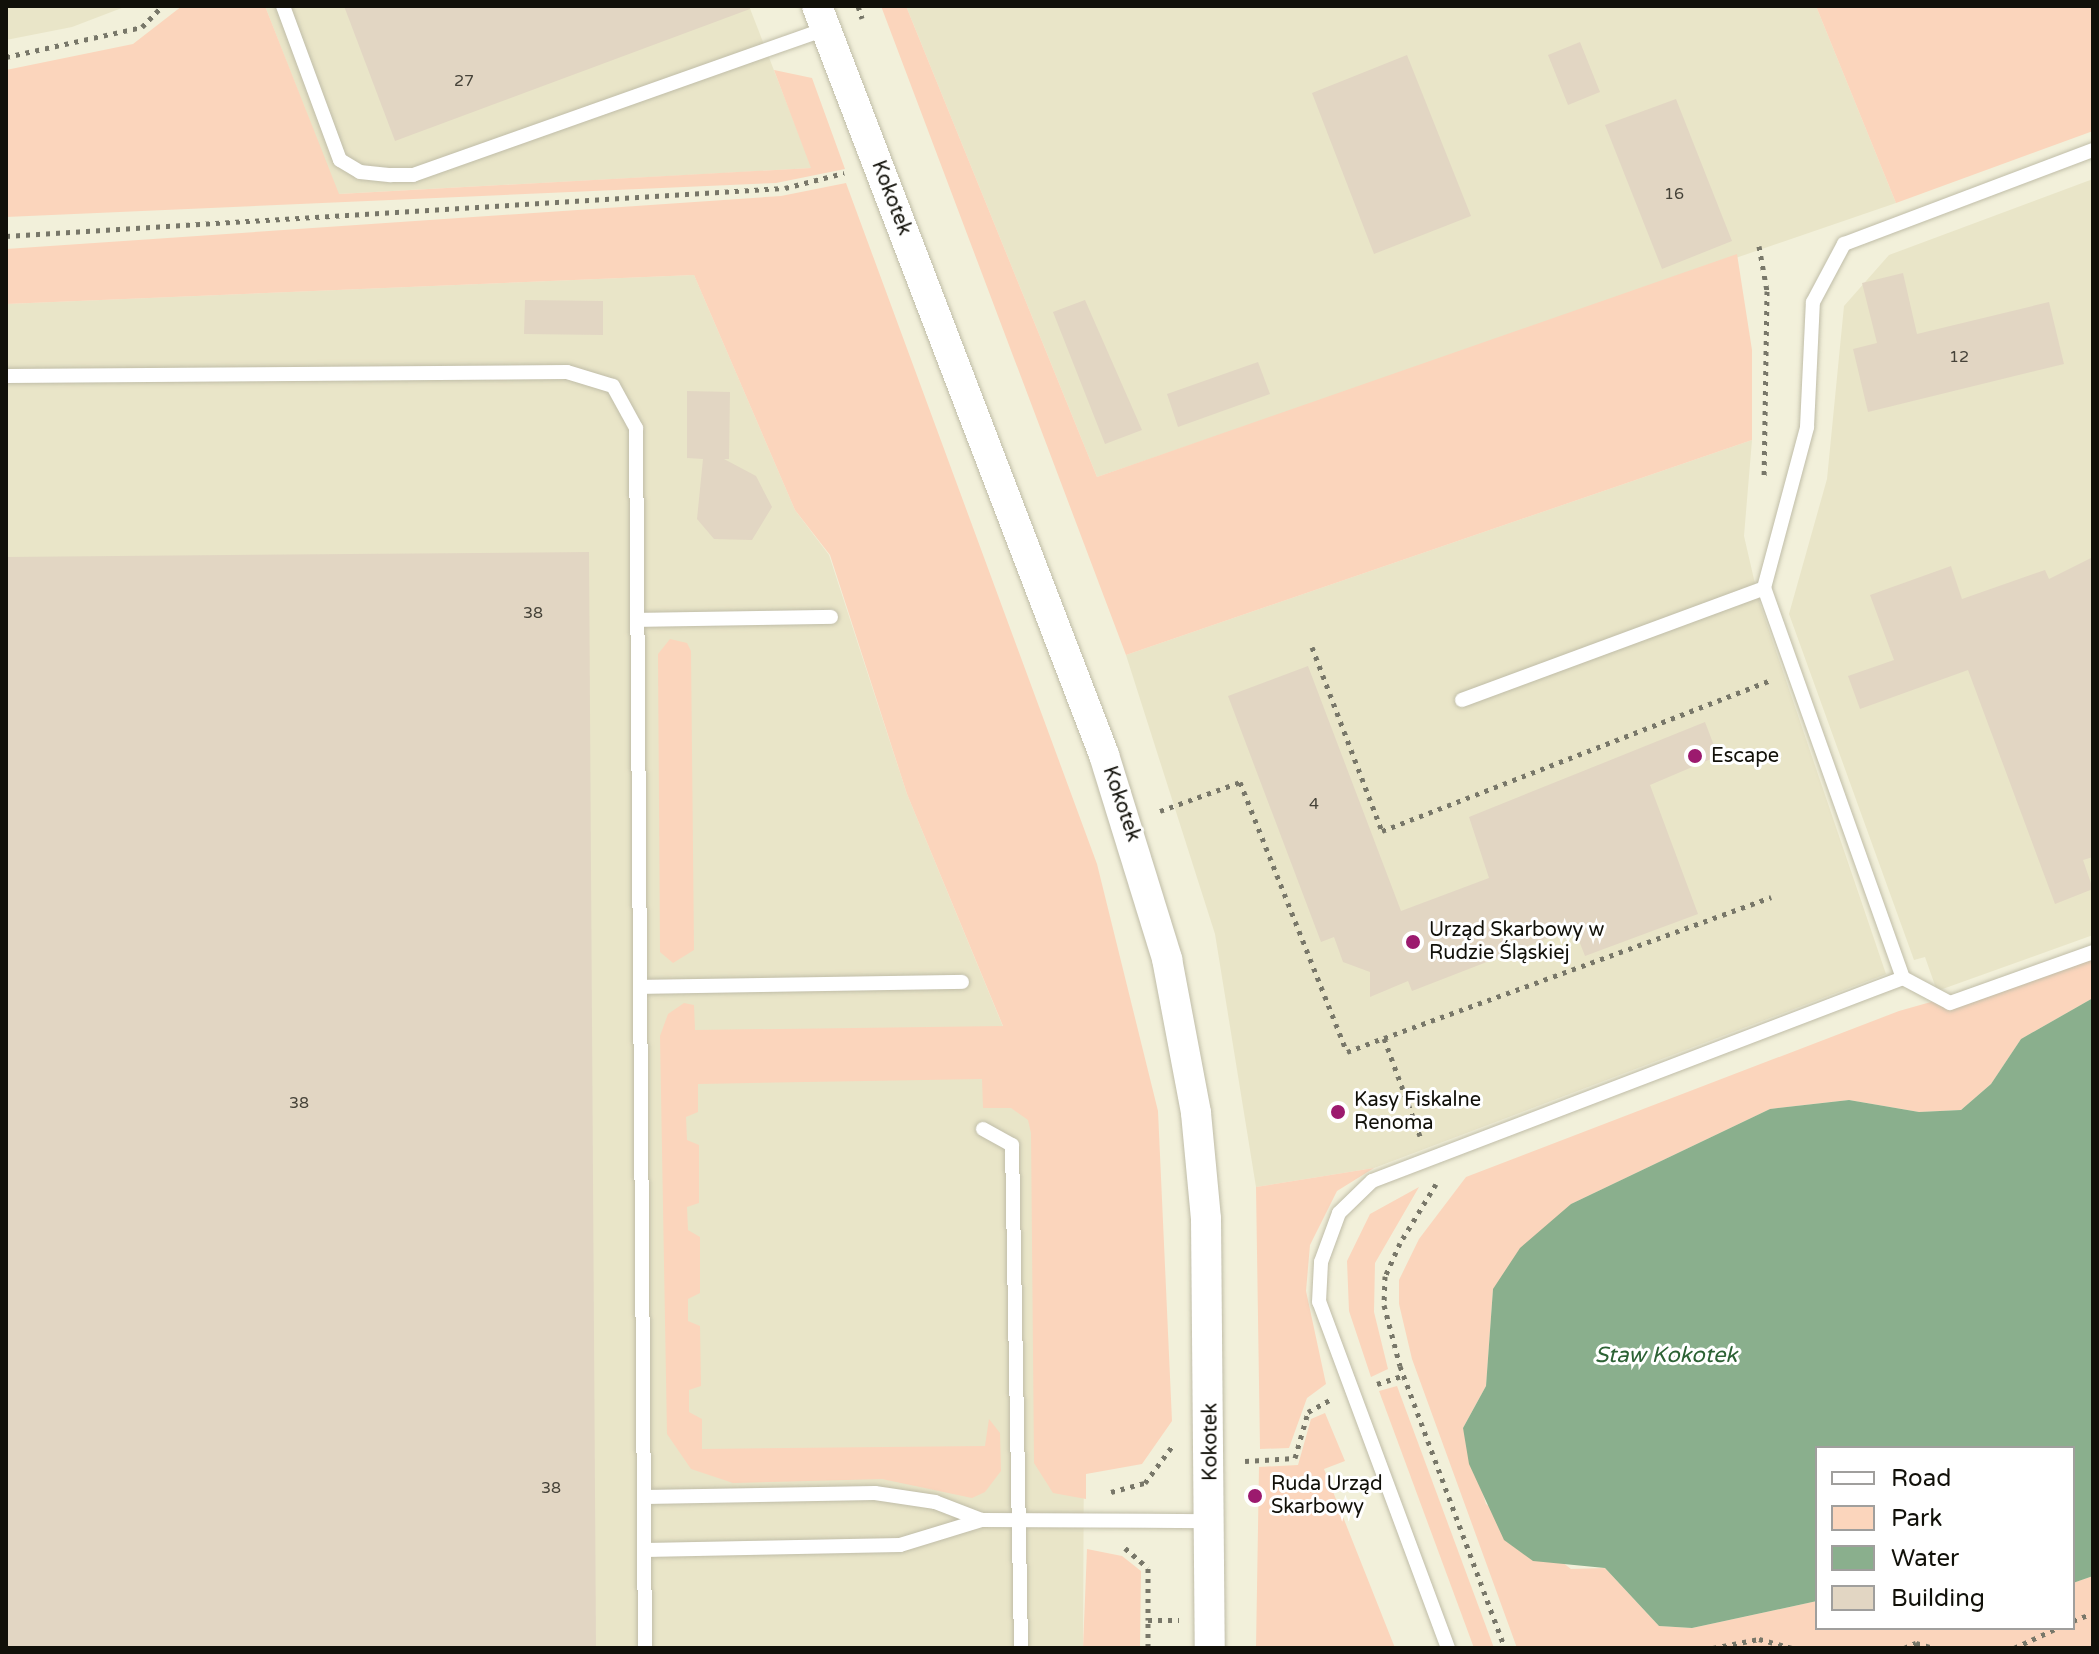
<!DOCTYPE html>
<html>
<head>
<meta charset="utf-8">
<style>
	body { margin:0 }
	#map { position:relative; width:2099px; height:1654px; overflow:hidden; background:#f2f0da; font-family:"Varela Round",sans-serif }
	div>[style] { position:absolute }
	.built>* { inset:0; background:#e9e5c8 }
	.green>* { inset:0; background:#fbd5bc }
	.water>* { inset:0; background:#8aaf8d }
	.building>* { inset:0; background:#e2d6c3 }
	.path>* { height:5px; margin-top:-2.5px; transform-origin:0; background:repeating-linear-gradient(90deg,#787769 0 4px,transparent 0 10px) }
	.roads { filter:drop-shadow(0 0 2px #c0bda8) drop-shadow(0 0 2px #c0bda8) }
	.lane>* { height:14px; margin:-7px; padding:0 7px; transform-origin:7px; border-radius:7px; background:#fff }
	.street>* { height:30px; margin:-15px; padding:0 15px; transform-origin:15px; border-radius:15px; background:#fff }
	.dots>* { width:22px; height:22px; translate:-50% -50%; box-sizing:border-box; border:4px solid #fff; border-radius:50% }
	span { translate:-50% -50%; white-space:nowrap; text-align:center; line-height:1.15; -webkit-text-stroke:6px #fff; paint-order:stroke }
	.number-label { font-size:16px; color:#454238 }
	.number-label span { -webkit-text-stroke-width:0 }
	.street-label { font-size:20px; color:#111009 }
	.poi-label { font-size:20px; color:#111009 }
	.left { translate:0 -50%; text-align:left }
	.water-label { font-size:22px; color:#2c6234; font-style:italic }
	.frame { position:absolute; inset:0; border:8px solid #111009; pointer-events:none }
	.legend { position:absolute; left:1815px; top:1446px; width:260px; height:184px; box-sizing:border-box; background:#fff; border:2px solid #a09f9d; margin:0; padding:10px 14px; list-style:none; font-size:24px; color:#111009 }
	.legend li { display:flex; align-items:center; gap:16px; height:40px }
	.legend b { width:40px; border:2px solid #a09f9d }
</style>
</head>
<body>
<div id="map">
	<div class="built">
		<i style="clip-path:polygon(6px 6px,127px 6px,72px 27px,6px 40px)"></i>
		<i style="clip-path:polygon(265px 6px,749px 6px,812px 168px,338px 194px)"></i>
		<i style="clip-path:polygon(906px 6px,1816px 6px,1896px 203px,1097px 477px)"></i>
		<i style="clip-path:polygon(2093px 179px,2093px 935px,1937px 991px,1925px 957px,1914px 960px,1789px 614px,1827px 479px,1844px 306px,1889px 255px)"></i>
		<i style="clip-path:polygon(694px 275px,795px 510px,829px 555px,907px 794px,1049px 1138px,1084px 1434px,1083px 1648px,6px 1648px,6px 304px)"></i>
		<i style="clip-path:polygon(1752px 440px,1744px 536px,1759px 601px,1886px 974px,1374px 1168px,1256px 1187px,1215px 934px,1126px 655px)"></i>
	</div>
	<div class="green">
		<i style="clip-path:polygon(182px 6px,265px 6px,339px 194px,811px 168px,774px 70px,812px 78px,845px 169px,776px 183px,6px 217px,6px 70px,133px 44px)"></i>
		<i style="clip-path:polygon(881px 6px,906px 6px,1097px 477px,1737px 254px,1752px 350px,1752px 440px,1126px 655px)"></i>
		<i style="clip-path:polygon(1816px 6px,2093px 6px,2093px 131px,1896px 203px)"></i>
		<i style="clip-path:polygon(846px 183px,1097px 864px,1158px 1111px,1172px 1421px,1142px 1464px,1086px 1474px,1086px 1499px,1053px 1493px,1034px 1463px,1031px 1133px,1028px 1120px,1011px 1108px,983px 1108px,982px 1079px,698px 1084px,698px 1112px,686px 1117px,687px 1140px,699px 1145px,699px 1203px,687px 1207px,688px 1230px,700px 1237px,700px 1293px,688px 1299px,688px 1321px,700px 1326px,701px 1386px,689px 1390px,689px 1412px,702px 1419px,702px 1449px,985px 1446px,989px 1419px,1000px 1433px,1001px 1471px,985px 1492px,972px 1498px,882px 1479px,733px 1483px,691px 1469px,667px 1434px,660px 1036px,668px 1014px,684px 1003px,694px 1005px,695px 1030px,1003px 1026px,907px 794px,830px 555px,795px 510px,694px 275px,6px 304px,6px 249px,781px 196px)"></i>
		<i style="clip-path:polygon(670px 639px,687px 643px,691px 651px,694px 950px,673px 963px,660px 952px,658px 654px)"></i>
		<i style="clip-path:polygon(2093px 956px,2093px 998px,2021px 1039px,1991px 1084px,1961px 1110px,1919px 1112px,1849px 1100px,1770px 1109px,1571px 1204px,1493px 1289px,1486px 1386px,1463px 1428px,1486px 1504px,1571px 1569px,1605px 1568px,1659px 1626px,1692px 1628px,1817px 1601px,1817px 1628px,2073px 1628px,2073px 1583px,2093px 1576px,2093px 1648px,1517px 1648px,1412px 1359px,1399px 1304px,1399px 1280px,1419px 1239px,1466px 1177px,1899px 1011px)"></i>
		<i style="clip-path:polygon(1374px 1168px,1337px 1191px,1310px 1245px,1306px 1291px,1326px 1384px,1307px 1398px,1289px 1448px,1260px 1449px,1256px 1187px)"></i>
		<i style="clip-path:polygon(1419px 1187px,1375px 1263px,1374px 1312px,1388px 1369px,1371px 1377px,1349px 1311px,1347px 1261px,1370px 1214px)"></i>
		<i style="clip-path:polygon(1397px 1386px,1494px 1648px,1474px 1648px,1379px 1391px)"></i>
		<i style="clip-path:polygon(1325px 1413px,1345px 1461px,1324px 1469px,1395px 1648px,1256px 1648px,1259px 1467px,1298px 1465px,1311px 1419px)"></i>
		<i style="clip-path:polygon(1087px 1549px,1122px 1556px,1141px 1571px,1140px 1648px,1083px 1648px)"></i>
	</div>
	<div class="water">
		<i style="clip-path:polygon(2093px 998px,2093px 1576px,2073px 1583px,2073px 1448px,1817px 1448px,1817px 1601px,1692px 1628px,1659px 1626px,1605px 1568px,1533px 1561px,1504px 1540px,1469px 1464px,1463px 1428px,1486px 1386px,1493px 1289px,1520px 1248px,1571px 1204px,1770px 1109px,1849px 1100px,1919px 1112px,1961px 1110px,1991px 1084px,2021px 1039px)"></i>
	</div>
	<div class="building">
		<i style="clip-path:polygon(344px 6px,749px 6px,750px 9px,395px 141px)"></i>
		<i style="clip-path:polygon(1580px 42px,1600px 92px,1568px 105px,1548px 55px)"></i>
		<i style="clip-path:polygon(1407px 55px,1471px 216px,1374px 254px,1312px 93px)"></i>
		<i style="clip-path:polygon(1676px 99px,1732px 241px,1662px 269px,1605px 125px)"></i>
		<i style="clip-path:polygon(1903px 273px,1917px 334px,2049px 302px,2064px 364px,1868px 412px,1853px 349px,1877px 343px,1862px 283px)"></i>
		<i style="clip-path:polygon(525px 300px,603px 301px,603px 335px,524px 334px)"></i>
		<i style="clip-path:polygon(1085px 300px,1142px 430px,1105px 444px,1053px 312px)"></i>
		<i style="clip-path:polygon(1258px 362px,1270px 394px,1178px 427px,1167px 394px)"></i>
		<i style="clip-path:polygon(687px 391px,730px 392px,729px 459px,724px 459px,756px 476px,772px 507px,752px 540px,714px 539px,697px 519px,703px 459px,687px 458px)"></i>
		<i style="clip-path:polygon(589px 552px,596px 1648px,6px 1648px,6px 557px)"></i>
		<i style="clip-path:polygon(2093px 557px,2093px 857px,2083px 860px,2093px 889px,2055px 904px,1968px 670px,1860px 709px,1848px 676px,1894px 660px,1870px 595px,1951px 566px,1962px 599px,2045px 570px,2049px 579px)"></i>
		<i style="clip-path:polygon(1308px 666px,1401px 911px,1489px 878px,1469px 817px,1705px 722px,1718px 756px,1650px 785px,1698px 914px,1585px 956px,1574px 928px,1412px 991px,1408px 981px,1370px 997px,1370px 972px,1343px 962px,1334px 937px,1321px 942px,1228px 696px)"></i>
	</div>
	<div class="path">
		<i style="left:858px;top:6px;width:13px;rotate:72deg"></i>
		<i style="left:6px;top:57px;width:139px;rotate:-12.4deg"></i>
		<i style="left:142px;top:27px;width:29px;rotate:-46deg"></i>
		<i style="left:6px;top:236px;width:780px;rotate:-3.53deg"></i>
		<i style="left:785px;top:188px;width:61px;rotate:-14.3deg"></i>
		<i style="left:1759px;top:246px;width:46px;rotate:79.9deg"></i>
		<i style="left:1767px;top:291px;width:187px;rotate:90.9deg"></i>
		<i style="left:1312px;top:647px;width:197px;rotate:69.2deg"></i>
		<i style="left:1382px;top:831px;width:417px;rotate:-21.2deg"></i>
		<i style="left:1160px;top:811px;width:85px;rotate:-19.9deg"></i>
		<i style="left:1240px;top:782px;width:290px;rotate:68.4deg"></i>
		<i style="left:1347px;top:1052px;width:40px;rotate:-21deg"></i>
		<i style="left:1420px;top:1136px;width:104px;rotate:-110.2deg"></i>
		<i style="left:1384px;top:1038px;width:412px;rotate:-20deg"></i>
		<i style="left:1436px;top:1184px;width:69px;rotate:121.4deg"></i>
		<i style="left:1400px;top:1243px;width:36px;rotate:114deg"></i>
		<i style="left:1385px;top:1276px;width:29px;rotate:92deg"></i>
		<i style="left:1384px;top:1305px;width:63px;rotate:75.3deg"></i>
		<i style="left:1400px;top:1366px;width:301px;rotate:69.6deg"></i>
		<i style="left:1377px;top:1384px;width:28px;rotate:-18deg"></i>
		<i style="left:1245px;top:1461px;width:50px;rotate:-3.4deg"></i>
		<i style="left:1295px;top:1458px;width:48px;rotate:-74.2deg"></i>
		<i style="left:1308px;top:1412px;width:25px;rotate:-29deg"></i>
		<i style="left:1111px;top:1492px;width:35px;rotate:-15deg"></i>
		<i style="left:1145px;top:1483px;width:47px;rotate:-53.6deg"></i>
		<i style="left:1125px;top:1548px;width:30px;rotate:41deg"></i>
		<i style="left:1148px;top:1568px;width:52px;rotate:90deg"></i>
		<i style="left:2073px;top:1621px;width:22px;rotate:-22deg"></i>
		<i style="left:1148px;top:1648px;width:28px;rotate:-90deg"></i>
		<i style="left:1148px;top:1620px;width:31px"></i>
		<i style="left:1713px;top:1648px;width:47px;rotate:-11.1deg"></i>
		<i style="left:1759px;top:1639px;width:34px;rotate:15deg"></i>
		<i style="left:1904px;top:1648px;width:13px;rotate:-23deg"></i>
		<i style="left:1916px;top:1643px;width:18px;rotate:16deg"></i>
		<i style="left:2014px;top:1648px;width:47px;rotate:-24.9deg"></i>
	</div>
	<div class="roads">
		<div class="lane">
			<i style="left:283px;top:6px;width:164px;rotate:69.7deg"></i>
			<i style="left:340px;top:160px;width:23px;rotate:31deg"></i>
			<i style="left:360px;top:172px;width:31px;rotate:6deg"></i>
			<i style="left:391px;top:175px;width:22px"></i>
			<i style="left:413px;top:175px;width:438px;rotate:-19.5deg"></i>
			<i style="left:6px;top:376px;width:561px;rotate:-0.41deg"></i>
			<i style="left:567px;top:372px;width:48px;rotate:16.9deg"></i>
			<i style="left:613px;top:386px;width:48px;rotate:61.3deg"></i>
			<i style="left:636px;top:428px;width:1220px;rotate:89.58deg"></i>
			<i style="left:638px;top:620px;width:193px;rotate:-0.9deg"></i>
			<i style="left:1462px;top:700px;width:322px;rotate:-20.3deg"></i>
			<i style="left:1903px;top:978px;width:414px;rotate:-109.6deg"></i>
			<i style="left:1764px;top:588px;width:167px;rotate:-75deg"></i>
			<i style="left:1807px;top:427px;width:125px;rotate:-87.3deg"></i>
			<i style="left:1813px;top:302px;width:66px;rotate:-61.9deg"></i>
			<i style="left:1844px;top:244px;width:266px;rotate:-20.7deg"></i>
			<i style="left:641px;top:987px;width:321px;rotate:-0.9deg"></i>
			<i style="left:983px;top:1129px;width:33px;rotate:29deg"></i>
			<i style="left:1012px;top:1145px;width:503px;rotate:88.97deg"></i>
			<i style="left:645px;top:1497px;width:230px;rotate:-1deg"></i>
			<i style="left:875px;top:1493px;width:61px;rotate:8.5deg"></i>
			<i style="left:935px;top:1502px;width:50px;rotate:21deg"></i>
			<i style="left:982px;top:1520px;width:229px;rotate:0.3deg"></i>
			<i style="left:645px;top:1550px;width:255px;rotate:-1.1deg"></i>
			<i style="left:900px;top:1545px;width:86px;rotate:-17deg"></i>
			<i style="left:1448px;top:1648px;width:369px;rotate:-110.4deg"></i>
			<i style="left:1319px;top:1302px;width:40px;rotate:-87.1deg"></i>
			<i style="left:1321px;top:1262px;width:52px;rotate:-69.8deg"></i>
			<i style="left:1339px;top:1213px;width:46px;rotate:-44.1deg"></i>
			<i style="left:1372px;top:1181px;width:568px;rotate:-20.92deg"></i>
			<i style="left:1903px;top:978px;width:53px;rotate:28deg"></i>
			<i style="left:1950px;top:1003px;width:152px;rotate:-19.6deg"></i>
		</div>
		<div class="street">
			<i style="left:817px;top:6px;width:802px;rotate:69.03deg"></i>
			<i style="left:1104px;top:755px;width:214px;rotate:72.8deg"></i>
			<i style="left:1167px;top:959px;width:157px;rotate:79.3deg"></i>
			<i style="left:1196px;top:1113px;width:106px;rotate:84.6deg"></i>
			<i style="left:1206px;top:1219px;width:429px;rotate:89.5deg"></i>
		</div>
	</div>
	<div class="dots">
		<i style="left:1695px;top:756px;background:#9c1a6e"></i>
		<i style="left:1413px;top:942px;background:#9c1a6e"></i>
		<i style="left:1338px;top:1112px;background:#9c1a6e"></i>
		<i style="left:1255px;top:1496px;background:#9c1a6e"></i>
	</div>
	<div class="number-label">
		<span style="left:464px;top:81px">27</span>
		<span style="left:1674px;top:194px">16</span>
		<span style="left:1959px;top:357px">12</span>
		<span style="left:533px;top:613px">38</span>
		<span style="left:1314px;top:804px">4</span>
		<span style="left:299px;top:1103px">38</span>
		<span style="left:551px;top:1488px">38</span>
	</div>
	<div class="street-label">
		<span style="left:891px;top:198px;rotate:69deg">Kokotek</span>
		<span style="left:1121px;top:804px;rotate:71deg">Kokotek</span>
		<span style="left:1211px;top:1442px;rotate:-90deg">Kokotek</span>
	</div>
	<div class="poi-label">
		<span class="left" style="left:1711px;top:756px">Escape</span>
		<span class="left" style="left:1429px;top:942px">Urząd Skarbowy w<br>Rudzie Śląskiej</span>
		<span class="left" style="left:1354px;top:1112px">Kasy Fiskalne<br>Renoma</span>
		<span class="left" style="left:1271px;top:1496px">Ruda Urząd<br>Skarbowy</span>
	</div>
	<div class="water-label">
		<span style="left:1666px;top:1356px">Staw Kokotek</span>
	</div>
	<div class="frame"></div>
	<ul class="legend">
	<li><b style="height:10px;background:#fff"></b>Road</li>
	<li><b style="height:22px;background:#fbd5bc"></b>Park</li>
	<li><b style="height:22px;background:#8aaf8d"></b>Water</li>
	<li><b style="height:22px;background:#e2d6c3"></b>Building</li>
	</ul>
</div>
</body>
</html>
